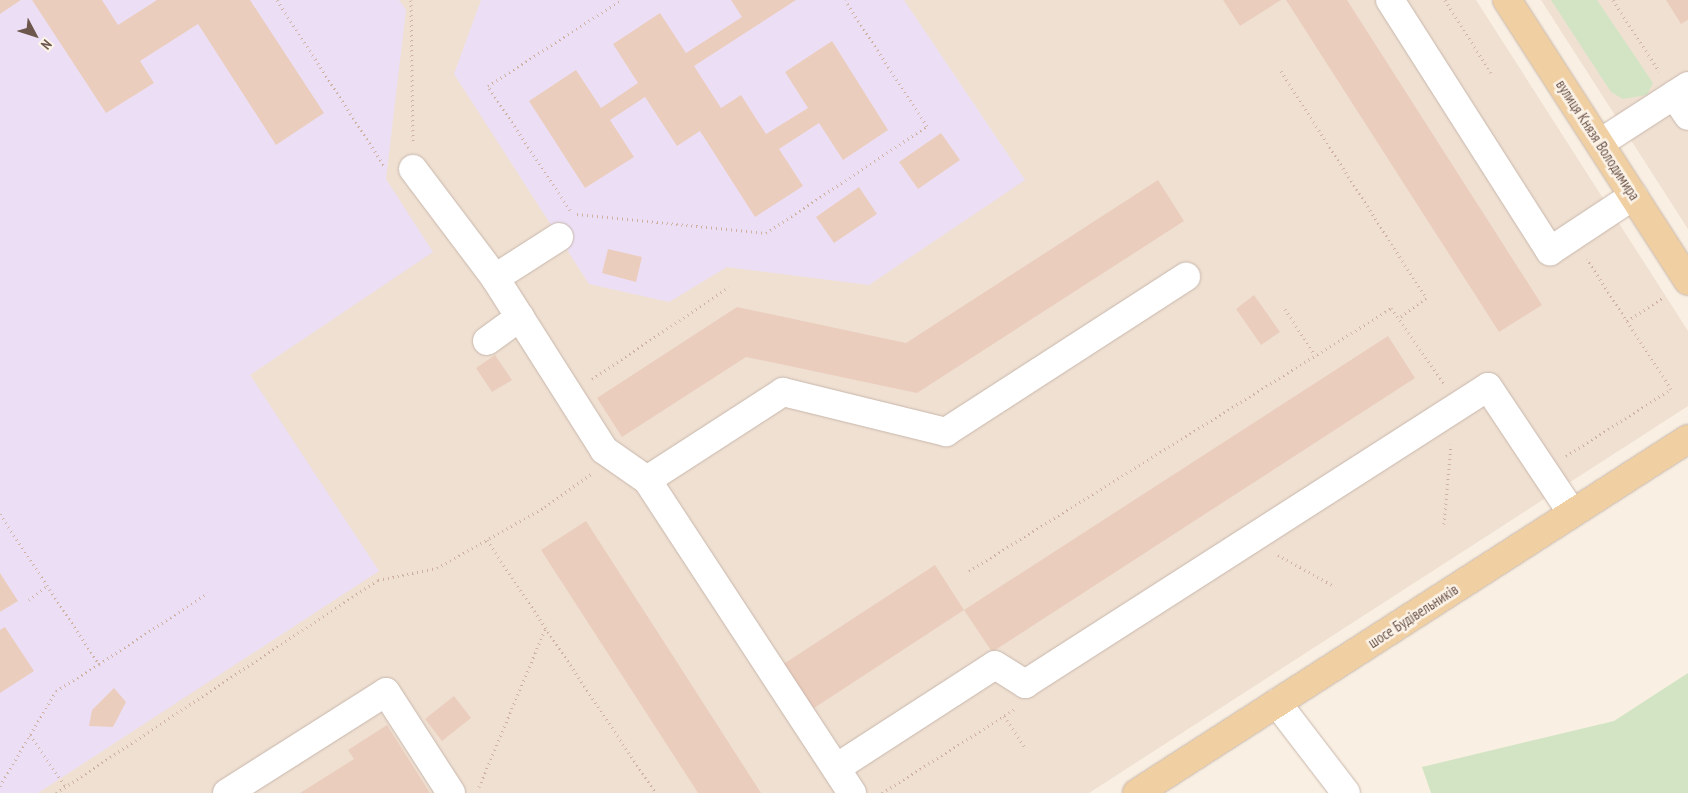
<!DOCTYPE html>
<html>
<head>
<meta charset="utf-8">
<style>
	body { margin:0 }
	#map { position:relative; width:1688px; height:793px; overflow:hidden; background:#f9efe2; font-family:"PT Sans Narrow",sans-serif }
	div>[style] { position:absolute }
	.residential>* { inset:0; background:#efe0d2 }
	.education>* { inset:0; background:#ecdff5 }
	.green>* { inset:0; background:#d2e4c3 }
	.building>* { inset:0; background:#ebcdbd }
	.path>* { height:3px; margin-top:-1.5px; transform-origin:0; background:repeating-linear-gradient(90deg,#cfb1a1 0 1px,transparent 0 5px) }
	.roads { filter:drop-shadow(0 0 1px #c8b6ab) drop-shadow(0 0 1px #c8b6ab) }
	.minor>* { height:28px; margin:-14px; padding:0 14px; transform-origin:14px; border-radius:14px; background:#fff }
	.major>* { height:28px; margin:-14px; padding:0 14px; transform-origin:14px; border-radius:14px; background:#f0cfa2 }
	span { translate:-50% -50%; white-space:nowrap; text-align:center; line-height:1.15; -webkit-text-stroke:5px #fcf3e8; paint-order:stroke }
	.street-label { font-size:15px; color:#6d564c }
	.north { position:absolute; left:10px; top:10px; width:50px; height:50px; -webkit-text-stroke:4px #fcf3e8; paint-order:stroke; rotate:130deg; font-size:14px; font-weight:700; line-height:20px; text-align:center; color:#6d564c }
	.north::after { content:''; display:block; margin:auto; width:18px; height:22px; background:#6d564c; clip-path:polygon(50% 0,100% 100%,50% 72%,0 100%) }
</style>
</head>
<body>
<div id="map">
	<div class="residential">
		<i style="clip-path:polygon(0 0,1476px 0,1688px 331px,1688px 406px,1089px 793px,0 793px)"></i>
		<i style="clip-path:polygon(1541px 0,1688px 0,1688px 229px)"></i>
	</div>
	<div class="education">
		<i style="clip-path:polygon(0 0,399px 0,406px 10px,386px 179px,433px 252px,250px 375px,379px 571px,38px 793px,0 793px)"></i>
		<i style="clip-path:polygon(481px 0,904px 0,1025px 180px,869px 285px,727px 267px,669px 302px,589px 284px,454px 74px)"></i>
	</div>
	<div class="green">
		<i style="clip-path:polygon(1551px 0,1597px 0,1653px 83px,1647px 95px,1623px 99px,1611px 92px)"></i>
		<i style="clip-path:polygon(1688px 673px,1688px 793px,1431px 793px,1422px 767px,1614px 721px)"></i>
	</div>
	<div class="building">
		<i style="clip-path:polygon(0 0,21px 0,0 14px)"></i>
		<i style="clip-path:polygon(32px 0,102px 0,118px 25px,157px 0,250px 0,324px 113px,276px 145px,198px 24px,140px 61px,154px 83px,106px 113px)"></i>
		<i style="clip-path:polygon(731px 0,796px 0,694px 66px,721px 108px,741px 95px,766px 134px,808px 108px,785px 72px,832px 41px,888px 130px,843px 160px,819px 123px,779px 149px,803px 186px,755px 217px,700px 131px,677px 146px,645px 97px,610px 120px,634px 157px,585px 188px,529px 101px,576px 70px,601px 108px,638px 83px,613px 44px,660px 13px,686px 53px,742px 17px)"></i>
		<i style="clip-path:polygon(1223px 0,1281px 0,1240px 26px)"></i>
		<i style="clip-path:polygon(1286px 0,1347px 0,1542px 305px,1499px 332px)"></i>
		<i style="clip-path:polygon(1666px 0,1688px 0,1688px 20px,1681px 24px)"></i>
		<i style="clip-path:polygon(941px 133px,960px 160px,918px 189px,899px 162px)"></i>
		<i style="clip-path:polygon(1158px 180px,1184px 221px,917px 393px,746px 357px,622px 437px,597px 398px,737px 307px,906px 343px)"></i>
		<i style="clip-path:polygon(859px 187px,877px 214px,834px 243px,816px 217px)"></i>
		<i style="clip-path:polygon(608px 249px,642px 257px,636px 282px,602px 273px)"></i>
		<i style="clip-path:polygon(1254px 295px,1280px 332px,1261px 345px,1236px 309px)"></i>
		<i style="clip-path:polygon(1388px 336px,1415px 378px,992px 652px,964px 610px)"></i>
		<i style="clip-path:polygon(495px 355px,512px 380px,492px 392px,476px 368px)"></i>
		<i style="clip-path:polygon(586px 521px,675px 659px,761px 793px,698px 793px,541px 550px)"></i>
		<i style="clip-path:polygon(935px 565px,964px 610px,811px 710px,782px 665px)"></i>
		<i style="clip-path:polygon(0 573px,18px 601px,0 612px)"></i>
		<i style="clip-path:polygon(5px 627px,34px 671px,0 693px,0 630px)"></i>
		<i style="clip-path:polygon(114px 688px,126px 702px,113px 727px,89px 726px,92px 710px)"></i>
		<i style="clip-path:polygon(454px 696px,471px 718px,442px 741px,425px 719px)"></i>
		<i style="clip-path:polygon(387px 725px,430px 793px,300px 793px,354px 759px,348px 750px)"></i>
	</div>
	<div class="path">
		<i style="left:277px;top:0;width:199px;rotate:57.1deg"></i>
		<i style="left:411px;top:0;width:141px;rotate:89.2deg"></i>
		<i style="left:1445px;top:0;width:86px;rotate:57.8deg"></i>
		<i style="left:1613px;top:0;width:85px;rotate:57.1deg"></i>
		<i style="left:1281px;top:71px;width:269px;rotate:57.4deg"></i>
		<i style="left:1426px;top:298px;width:34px;rotate:144deg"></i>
		<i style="left:570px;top:210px;width:149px;rotate:-123.5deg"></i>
		<i style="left:488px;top:86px;width:158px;rotate:-32.9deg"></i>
		<i style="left:577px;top:214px;width:190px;rotate:5.7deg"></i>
		<i style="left:766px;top:233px;width:193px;rotate:-33.6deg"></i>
		<i style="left:927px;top:126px;width:150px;rotate:-123.1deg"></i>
		<i style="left:1285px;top:309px;width:55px;rotate:56.9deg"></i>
		<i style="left:1627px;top:321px;width:44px;rotate:-33deg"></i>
		<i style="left:592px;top:379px;width:165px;rotate:-33.9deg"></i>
		<i style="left:1566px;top:456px;width:125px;rotate:-32.5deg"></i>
		<i style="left:1671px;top:389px;width:155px;rotate:-122.9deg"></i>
		<i style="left:0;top:514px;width:180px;rotate:56.6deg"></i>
		<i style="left:99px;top:664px;width:130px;rotate:-33.1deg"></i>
		<i style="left:1444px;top:524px;width:80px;rotate:-85deg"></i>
		<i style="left:487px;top:540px;width:304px;rotate:56.3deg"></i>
		<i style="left:1278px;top:555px;width:64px;rotate:29deg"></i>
		<i style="left:969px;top:571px;width:497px;rotate:-31.9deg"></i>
		<i style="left:1391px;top:308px;width:92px;rotate:54.8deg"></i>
		<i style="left:29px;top:600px;width:23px;rotate:-38deg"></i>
		<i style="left:1004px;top:716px;width:37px;rotate:56deg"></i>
		<i style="left:30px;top:735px;width:63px;rotate:55.3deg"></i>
		<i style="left:0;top:786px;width:110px;rotate:-59.5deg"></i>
		<i style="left:56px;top:691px;width:51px;rotate:-32.1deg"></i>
		<i style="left:479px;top:787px;width:171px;rotate:-67.3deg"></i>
		<i style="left:56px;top:793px;width:386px;rotate:-33.5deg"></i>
		<i style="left:378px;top:580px;width:60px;rotate:-11.5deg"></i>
		<i style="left:437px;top:568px;width:124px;rotate:-29.5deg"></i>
		<i style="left:545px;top:507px;width:57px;rotate:-35.7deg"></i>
		<i style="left:882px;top:793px;width:157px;rotate:-32.3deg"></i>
	</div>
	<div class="roads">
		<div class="minor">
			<i style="left:1390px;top:0;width:298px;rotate:57.5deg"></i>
			<i style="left:1550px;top:251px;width:100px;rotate:-33.5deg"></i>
			<i style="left:1674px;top:95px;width:25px;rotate:56deg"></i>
			<i style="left:1600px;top:143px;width:105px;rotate:-32.9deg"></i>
			<i style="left:413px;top:169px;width:136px;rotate:53deg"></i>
			<i style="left:495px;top:278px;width:204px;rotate:57.6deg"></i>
			<i style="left:604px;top:450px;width:52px;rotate:34.9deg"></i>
			<i style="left:495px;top:278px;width:76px;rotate:-32.6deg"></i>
			<i style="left:487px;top:341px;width:41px;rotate:-36deg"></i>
			<i style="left:1277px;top:703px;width:113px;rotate:52.5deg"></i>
			<i style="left:836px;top:768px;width:189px;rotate:-32.9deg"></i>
			<i style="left:995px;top:665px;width:36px;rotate:32deg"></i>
			<i style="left:1025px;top:684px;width:550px;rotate:-32.68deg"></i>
			<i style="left:1488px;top:387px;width:151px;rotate:56.3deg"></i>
			<i style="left:227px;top:793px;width:188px;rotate:-32.4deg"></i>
			<i style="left:386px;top:692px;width:120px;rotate:57.2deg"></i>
			<i style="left:852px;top:793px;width:374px;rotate:-123.2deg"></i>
			<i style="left:647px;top:480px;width:162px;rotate:-32.9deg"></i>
			<i style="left:783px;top:392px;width:168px;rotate:13.8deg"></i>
			<i style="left:946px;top:432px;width:286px;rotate:-32.9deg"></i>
		</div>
		<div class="major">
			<i style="left:1507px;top:0;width:334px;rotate:57.2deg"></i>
			<i style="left:1137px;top:793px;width:655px;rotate:-32.72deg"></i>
		</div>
	</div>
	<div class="street-label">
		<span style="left:1598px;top:140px;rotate:57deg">вулиця Князя Володимира</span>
		<span style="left:1413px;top:616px;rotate:-33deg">шосе Будівельників</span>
	</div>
	<div class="north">N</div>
</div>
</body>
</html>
